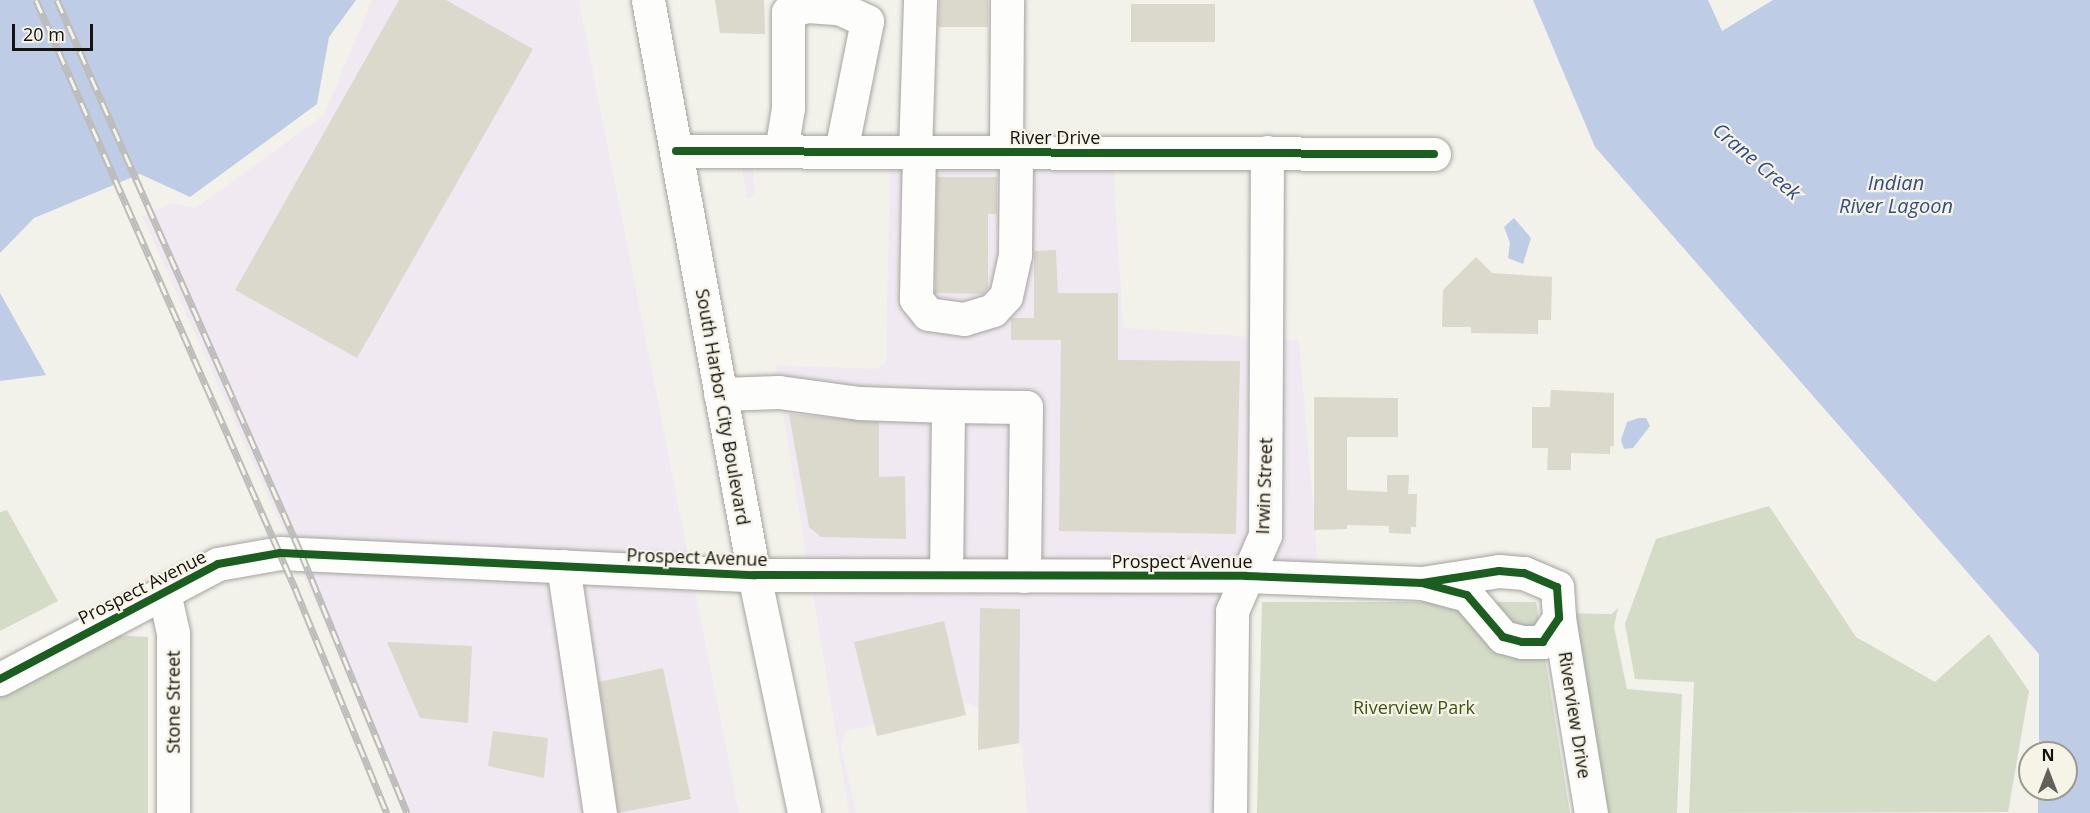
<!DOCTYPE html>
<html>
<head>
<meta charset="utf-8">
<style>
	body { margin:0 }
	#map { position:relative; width:2090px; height:813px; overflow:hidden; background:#f2f1ea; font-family:"Open Sans",sans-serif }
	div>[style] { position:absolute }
	.commercial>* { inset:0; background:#f1e9f1 }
	.green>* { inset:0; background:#d4dbc7 }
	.water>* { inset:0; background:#becce6 }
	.building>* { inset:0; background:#dbd8cc }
	.roads { filter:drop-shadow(0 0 2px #a5a49f) drop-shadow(0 0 2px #a5a49f) }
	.minor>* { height:33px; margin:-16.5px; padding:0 16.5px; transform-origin:16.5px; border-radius:16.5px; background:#fdfdfc }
	.major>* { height:33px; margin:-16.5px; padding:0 16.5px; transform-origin:16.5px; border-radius:16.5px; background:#fdfdfc }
	.rail>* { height:7px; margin-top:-3.5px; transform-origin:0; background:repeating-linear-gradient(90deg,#f6f3e7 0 14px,#bcbcba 0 28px); box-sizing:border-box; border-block:2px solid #bcbcba }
	.cycleway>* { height:8px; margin:-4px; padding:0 4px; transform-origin:4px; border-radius:4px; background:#1b5e20 }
	span { translate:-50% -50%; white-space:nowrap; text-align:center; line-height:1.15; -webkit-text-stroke:4.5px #f6f3e7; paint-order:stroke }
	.street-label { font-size:18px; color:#13120e }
	.park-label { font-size:18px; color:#3d5312 }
	.water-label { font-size:20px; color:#354d82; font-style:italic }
	.north { position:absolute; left:2018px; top:741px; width:60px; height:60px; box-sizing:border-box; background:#f6f3e7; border:2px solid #9b9990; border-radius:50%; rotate:0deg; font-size:16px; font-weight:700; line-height:24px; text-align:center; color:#13120e }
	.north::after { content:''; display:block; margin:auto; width:21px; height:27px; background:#61605b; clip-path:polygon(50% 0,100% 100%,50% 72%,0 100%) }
	.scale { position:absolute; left:12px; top:24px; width:81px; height:27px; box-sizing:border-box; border:3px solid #13120e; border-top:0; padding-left:8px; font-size:18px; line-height:21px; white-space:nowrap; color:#13120e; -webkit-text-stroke:4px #f6f3e7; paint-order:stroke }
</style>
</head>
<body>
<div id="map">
	<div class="commercial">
		<i style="clip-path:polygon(372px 0,579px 0,739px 813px,405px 813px,360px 701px,142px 216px,172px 203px,196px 208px,324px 115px)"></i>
		<i style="clip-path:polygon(737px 139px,1112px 146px,1123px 328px,1299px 340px,1320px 588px,1259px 589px,1251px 597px,1246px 813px,1027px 813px,1022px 746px,1012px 739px,985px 745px,977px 708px,968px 702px,846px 731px,841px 746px,856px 813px,849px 813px,775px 365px,876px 369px,886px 363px,890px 163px,753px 168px,755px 194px,747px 199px)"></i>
	</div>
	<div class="green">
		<i style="clip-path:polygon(1769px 506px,1856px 637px,1935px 682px,1989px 634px,2029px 691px,2008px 812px,1689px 813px,1694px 682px,1635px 679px,1625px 624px,1656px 539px)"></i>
		<i style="clip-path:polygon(7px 510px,58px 601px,0 631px,0 512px)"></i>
		<i style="clip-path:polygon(1262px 602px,1536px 602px,1570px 813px,1257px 813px)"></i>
		<i style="clip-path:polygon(1618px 608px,1614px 627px,1627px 689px,1682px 694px,1677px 813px,1591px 813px,1555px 613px,1612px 614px)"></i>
		<i style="clip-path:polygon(114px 635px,148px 637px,148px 813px,0 813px,0 695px)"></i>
	</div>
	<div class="water">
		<i style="clip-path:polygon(0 0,356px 0,329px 37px,317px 104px,190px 197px,140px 174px,34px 218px,0 253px)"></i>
		<i style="clip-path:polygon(1533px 0,1708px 0,1722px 31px,1773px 0,2090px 0,2090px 813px,2038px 813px,2038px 789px,2066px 789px,2066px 753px,2039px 753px,2039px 654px,1595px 147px)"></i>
		<i style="clip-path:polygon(1514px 218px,1531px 238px,1523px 264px,1508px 258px,1510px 243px,1504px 227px)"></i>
		<i style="clip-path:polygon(0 293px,46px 375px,0 381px)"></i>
		<i style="clip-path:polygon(1639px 418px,1646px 418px,1650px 426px,1633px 448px,1624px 449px,1621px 440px,1627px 422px)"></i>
	</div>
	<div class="building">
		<i style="clip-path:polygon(399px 0,446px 0,533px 49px,357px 358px,235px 290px)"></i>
		<i style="clip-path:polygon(715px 0,764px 0,765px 34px,720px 33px)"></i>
		<i style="clip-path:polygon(939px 0,988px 0,988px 27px,938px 27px)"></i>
		<i style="clip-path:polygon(1131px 4px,1215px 4px,1215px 42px,1131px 42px)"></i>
		<i style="clip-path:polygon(937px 177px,997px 177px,997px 214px,988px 214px,988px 288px,983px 294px,935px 293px)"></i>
		<i style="clip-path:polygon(1056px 250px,1058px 293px,1118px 293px,1118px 360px,1240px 361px,1236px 534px,1059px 531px,1061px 340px,1011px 340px,1011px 318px,1034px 318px,1034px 251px)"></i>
		<i style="clip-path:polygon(1476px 257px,1492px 273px,1552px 277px,1551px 320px,1538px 320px,1538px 334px,1471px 333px,1471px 327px,1442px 327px,1443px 290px)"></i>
		<i style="clip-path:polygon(1551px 390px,1614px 393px,1614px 446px,1610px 446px,1610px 454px,1571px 453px,1571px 470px,1547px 470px,1548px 448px,1532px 448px,1532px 407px,1550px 407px)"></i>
		<i style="clip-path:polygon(1314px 397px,1398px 398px,1398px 437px,1347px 437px,1347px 490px,1387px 492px,1387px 475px,1409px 475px,1408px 494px,1417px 494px,1416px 527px,1411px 527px,1411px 534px,1389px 533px,1389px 526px,1347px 525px,1347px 529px,1314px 530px)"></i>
		<i style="clip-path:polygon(789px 414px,879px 422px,879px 477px,905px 476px,906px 539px,821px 537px,809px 527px)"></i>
		<i style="clip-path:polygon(980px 608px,1020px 609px,1019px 743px,978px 750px)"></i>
		<i style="clip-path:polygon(944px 621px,966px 715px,877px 736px,854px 642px)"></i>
		<i style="clip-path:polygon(387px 642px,472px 646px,468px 723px,420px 718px)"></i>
		<i style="clip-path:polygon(663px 668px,691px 799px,618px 813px,599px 682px)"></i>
		<i style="clip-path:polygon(493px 731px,548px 738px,544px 778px,488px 766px)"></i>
	</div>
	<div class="roads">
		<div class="minor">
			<i style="left:676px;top:151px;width:758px;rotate:0.23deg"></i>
			<i style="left:781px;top:151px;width:44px;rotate:-80.8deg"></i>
			<i style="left:788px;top:108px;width:96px;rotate:-90deg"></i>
			<i style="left:788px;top:12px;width:20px;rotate:-18deg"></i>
			<i style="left:807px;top:6px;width:32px;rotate:4deg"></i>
			<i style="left:839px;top:8px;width:31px;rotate:25deg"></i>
			<i style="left:867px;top:21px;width:133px;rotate:101.3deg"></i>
			<i style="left:915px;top:152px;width:152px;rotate:-88.1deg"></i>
			<i style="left:919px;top:152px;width:147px;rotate:91.2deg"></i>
			<i style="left:916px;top:299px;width:19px;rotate:51deg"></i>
			<i style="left:928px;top:314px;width:36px;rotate:8deg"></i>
			<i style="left:964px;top:319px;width:30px;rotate:-17deg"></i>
			<i style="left:993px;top:310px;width:19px;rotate:-47deg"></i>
			<i style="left:1006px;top:296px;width:42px;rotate:-77.6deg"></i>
			<i style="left:1015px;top:255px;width:103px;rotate:-89.4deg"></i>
			<i style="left:1006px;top:152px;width:152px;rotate:-89.6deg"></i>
			<i style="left:720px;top:394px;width:59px;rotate:-1.9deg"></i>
			<i style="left:779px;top:392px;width:81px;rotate:7.8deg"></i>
			<i style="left:859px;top:403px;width:89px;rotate:1.9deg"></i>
			<i style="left:563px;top:566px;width:250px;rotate:81.5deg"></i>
			<i style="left:946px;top:575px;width:169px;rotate:-89.3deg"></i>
			<i style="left:948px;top:406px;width:78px;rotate:0.7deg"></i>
			<i style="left:1026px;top:407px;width:169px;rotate:90.7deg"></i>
			<i style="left:164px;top:592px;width:42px;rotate:77.6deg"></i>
			<i style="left:173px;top:633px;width:180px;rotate:90deg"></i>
			<i style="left:1559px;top:618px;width:198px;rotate:80.7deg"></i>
			<i style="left:0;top:679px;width:246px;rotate:-27.8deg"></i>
			<i style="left:218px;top:564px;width:63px;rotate:-10.1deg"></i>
			<i style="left:280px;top:553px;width:475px;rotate:2.7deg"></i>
			<i style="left:754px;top:575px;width:492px;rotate:0.1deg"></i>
			<i style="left:1246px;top:576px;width:176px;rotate:2.3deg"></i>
			<i style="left:1422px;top:583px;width:78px;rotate:-8.9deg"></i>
			<i style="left:1499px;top:571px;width:25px;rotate:5deg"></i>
			<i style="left:1524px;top:573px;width:36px;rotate:23deg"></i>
			<i style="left:1557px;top:587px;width:31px;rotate:86deg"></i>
			<i style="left:1559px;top:618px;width:29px;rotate:124deg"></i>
			<i style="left:1543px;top:642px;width:21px;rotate:180deg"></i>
			<i style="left:1522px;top:642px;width:20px;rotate:-165deg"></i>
			<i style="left:1503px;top:637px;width:55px;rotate:-130.6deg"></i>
			<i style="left:1467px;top:595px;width:47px;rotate:-165.1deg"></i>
			<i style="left:1230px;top:813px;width:202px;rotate:-89.4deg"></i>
			<i style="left:1232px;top:611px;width:83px;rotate:-66.5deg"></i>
			<i style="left:1265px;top:535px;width:383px;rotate:-89.7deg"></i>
		</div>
		<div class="major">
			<i style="left:648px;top:0;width:585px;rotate:79.55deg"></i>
			<i style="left:754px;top:575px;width:243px;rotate:78.1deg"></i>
		</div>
	</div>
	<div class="rail">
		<i style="left:36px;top:0;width:643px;rotate:66.23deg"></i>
		<i style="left:295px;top:588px;width:243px;rotate:67.8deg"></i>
		<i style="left:57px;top:0;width:604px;rotate:66.19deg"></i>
		<i style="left:301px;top:553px;width:281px;rotate:67.8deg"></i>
	</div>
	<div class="cycleway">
		<i style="left:676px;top:151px;width:758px;rotate:0.23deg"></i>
		<i style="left:0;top:679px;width:246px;rotate:-27.8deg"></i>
		<i style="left:218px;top:564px;width:63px;rotate:-10.1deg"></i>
		<i style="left:280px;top:553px;width:475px;rotate:2.7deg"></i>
		<i style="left:754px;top:575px;width:492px;rotate:0.1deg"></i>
		<i style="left:1246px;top:576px;width:176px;rotate:2.3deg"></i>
		<i style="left:1422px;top:583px;width:78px;rotate:-8.9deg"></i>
		<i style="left:1499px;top:571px;width:25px;rotate:5deg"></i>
		<i style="left:1524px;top:573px;width:36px;rotate:23deg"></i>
		<i style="left:1557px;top:587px;width:31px;rotate:86deg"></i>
		<i style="left:1559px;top:618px;width:29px;rotate:124deg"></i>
		<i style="left:1543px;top:642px;width:21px;rotate:180deg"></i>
		<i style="left:1522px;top:642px;width:20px;rotate:-165deg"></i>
		<i style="left:1503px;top:637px;width:55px;rotate:-130.6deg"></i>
		<i style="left:1467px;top:595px;width:47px;rotate:-165.1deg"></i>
	</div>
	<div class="street-label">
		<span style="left:1055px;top:137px">River Drive</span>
		<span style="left:723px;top:407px;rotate:80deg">South Harbor City Boulevard</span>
		<span style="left:1264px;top:486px;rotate:-88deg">Irwin Street</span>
		<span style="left:697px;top:557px;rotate:2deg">Prospect Avenue</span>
		<span style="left:1182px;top:561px">Prospect Avenue</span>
		<span style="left:142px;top:587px;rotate:-27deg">Prospect Avenue</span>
		<span style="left:173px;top:702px;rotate:-90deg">Stone Street</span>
		<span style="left:1575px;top:715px;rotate:81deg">Riverview Drive</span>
	</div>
	<div class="park-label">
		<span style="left:1414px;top:707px">Riverview Park</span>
	</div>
	<div class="water-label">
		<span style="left:1757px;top:161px;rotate:40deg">Crane Creek</span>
		<span style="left:1896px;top:194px">Indian<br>River Lagoon</span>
	</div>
	<div class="north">N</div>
	<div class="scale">20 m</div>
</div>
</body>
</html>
